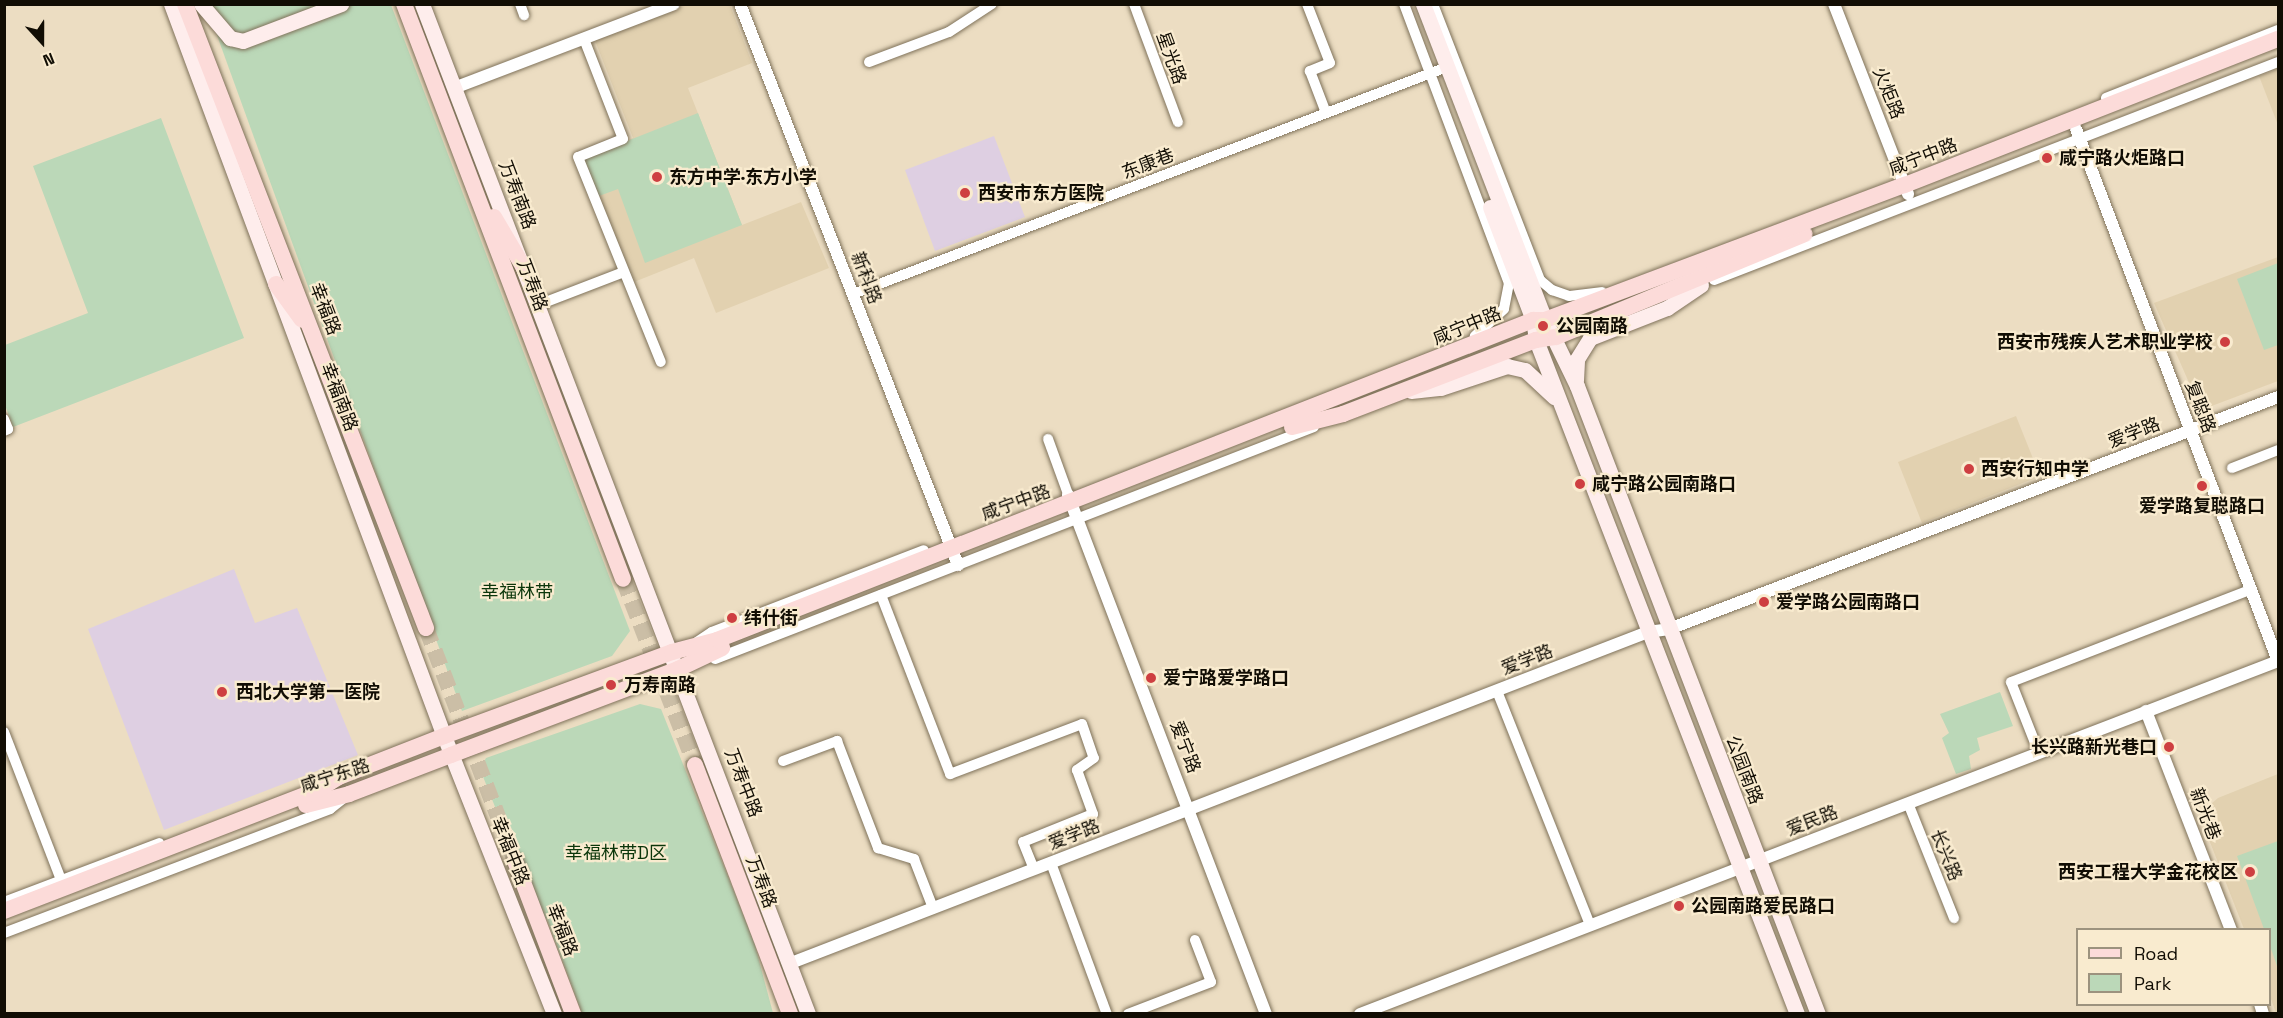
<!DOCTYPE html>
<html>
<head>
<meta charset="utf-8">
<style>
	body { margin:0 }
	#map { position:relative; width:2283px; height:1018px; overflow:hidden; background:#ecddc2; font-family:"Space Grotesk","Noto Sans SC",sans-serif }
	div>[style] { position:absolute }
	.built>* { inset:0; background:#e2d1b0 }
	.medical>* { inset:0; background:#decfe2 }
	.green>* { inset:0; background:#bbd8b8 }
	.primary-tunnel>* { height:16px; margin-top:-8px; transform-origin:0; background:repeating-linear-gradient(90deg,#cbbea6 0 16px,transparent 0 24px) }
	.roads { filter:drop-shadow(0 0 2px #7f725a) drop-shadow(0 0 2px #7f725a) }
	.minor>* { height:10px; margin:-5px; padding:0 5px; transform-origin:5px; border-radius:5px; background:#fff }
	.tertiary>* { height:12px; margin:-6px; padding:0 6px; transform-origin:6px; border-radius:6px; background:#fff }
	.secondary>* { height:15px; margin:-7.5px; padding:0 7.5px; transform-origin:7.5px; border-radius:7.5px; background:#feedec }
	.primary>* { height:16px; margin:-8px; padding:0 8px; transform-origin:8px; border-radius:8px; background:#fcdbd9 }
	.dots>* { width:16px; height:16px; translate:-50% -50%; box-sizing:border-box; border:3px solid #f9ebcf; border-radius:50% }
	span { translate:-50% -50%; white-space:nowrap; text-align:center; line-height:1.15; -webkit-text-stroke:4.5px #f9ebcf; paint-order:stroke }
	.street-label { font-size:18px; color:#110d04 }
	.poi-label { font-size:18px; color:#110d04; font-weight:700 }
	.left { translate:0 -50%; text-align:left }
	.right { translate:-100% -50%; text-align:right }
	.park-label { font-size:18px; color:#0b360a }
	.frame { position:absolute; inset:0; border:6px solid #110d04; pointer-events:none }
	.legend { position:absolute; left:2076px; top:928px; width:195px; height:78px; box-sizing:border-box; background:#f9ebcf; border:2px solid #9c927e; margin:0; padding:8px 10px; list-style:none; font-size:18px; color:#110d04 }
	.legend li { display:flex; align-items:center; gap:12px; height:30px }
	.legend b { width:30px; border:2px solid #9c927e }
	.north { position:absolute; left:12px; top:12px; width:60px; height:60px; -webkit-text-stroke:4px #f9ebcf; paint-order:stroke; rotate:159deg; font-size:16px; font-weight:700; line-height:24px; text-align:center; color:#110d04 }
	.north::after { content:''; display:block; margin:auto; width:21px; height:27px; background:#110d04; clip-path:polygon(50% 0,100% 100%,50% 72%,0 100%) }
</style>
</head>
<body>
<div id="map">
	<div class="built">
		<i style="clip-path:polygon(686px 5px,730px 5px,752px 63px,688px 88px,742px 225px,801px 202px,829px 268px,716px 313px,694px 258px,634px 282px,584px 158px,633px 138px,594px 38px)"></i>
		<i style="clip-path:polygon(2278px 69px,2278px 125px,2259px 76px)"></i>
		<i style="clip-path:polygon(2278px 257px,2278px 381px,2201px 410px,2154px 303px)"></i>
		<i style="clip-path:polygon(2016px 416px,2040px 476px,1922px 523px,1898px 462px)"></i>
		<i style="clip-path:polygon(2278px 774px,2278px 1013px,2276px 1013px,2270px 996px,2270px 930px,2244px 929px,2199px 814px,2218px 798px)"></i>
	</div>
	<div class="medical">
		<i style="clip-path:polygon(994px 136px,1025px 217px,935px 251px,905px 170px)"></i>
		<i style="clip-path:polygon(234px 569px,255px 623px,297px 608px,358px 755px,164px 830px,88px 629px)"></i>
	</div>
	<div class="green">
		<i style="clip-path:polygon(206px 5px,391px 5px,630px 631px,612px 656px,462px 711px)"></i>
		<i style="clip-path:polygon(698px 113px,742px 225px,645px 263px,618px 189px,599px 196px,584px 158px)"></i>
		<i style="clip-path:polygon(161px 118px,244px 338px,13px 427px,5px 405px,5px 345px,88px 313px,33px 166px)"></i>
		<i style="clip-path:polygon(2278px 263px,2278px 345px,2264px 350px,2237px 279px)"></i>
		<i style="clip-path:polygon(2000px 692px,2013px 726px,1977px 738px,1980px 750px,1969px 756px,1971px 769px,1956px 774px,1942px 738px,1949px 733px,1940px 714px)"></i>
		<i style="clip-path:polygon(640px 704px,661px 709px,754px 942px,773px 1013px,582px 1013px,547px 919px,538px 915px,480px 769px,486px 758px)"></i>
		<i style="clip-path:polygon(2278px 841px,2278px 965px,2277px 966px,2270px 946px,2270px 930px,2264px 929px,2237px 856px)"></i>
	</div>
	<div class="primary-tunnel">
		<i style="left:623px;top:579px;width:199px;rotate:68.8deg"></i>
		<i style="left:426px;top:628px;width:249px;rotate:69.1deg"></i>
	</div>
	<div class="roads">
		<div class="minor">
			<i style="left:520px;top:4px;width:12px;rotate:70deg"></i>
			<i style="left:1134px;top:4px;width:126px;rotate:69.6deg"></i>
			<i style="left:1307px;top:4px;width:63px;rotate:68.7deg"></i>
			<i style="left:1330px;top:63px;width:22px;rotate:158deg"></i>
			<i style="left:1310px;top:71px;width:45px;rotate:69.1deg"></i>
			<i style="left:1404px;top:4px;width:298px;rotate:69.4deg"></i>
			<i style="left:1509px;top:283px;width:26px;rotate:101deg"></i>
			<i style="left:1504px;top:309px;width:40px;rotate:137deg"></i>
			<i style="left:1433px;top:4px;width:296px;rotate:68.8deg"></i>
			<i style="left:1540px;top:280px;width:16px;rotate:40deg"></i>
			<i style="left:1552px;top:290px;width:18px;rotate:19deg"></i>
			<i style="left:1569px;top:296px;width:33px;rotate:-7deg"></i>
			<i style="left:584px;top:39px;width:107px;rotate:68.7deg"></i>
			<i style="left:623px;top:139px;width:48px;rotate:158.2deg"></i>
			<i style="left:578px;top:157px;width:221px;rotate:68deg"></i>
			<i style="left:869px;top:62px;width:85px;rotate:-20.6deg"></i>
			<i style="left:949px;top:32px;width:51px;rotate:-33.1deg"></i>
			<i style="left:2106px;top:98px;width:185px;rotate:-21.6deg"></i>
			<i style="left:1714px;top:280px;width:605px;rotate:-21.13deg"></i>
			<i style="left:853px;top:294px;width:641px;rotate:-20.92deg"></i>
			<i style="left:538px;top:305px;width:92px;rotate:-21deg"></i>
			<i style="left:4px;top:419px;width:11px;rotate:68deg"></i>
			<i style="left:8px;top:429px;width:4px;rotate:153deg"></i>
			<i style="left:1048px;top:439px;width:59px;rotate:70deg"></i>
			<i style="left:2232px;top:468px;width:49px;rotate:-21.4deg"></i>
			<i style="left:881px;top:595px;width:192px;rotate:68.9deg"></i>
			<i style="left:950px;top:774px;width:141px;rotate:-20.7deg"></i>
			<i style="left:1082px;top:724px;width:36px;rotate:71deg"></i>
			<i style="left:1094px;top:758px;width:21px;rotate:145deg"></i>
			<i style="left:1077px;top:770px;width:47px;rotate:70deg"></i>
			<i style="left:1093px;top:814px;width:75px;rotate:158.2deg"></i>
			<i style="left:1023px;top:842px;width:29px;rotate:68deg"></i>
			<i style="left:697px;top:642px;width:18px;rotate:-34deg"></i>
			<i style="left:712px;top:632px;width:227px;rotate:-21.1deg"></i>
			<i style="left:715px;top:659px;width:642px;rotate:-21.17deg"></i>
			<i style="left:1497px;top:691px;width:252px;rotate:68.3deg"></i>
			<i style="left:4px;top:732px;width:159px;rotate:68.9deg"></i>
			<i style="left:2039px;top:753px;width:76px;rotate:-111.5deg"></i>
			<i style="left:2011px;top:682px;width:256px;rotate:-21.1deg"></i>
			<i style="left:783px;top:761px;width:58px;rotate:-20.3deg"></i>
			<i style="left:837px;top:741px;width:115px;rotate:69deg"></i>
			<i style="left:878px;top:848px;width:38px;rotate:17deg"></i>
			<i style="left:914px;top:859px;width:53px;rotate:68.8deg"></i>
			<i style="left:1908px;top:803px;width:124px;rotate:68.2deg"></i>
			<i style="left:1051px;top:863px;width:161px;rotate:69.7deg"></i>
			<i style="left:4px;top:902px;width:166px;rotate:-20.8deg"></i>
			<i style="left:4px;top:933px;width:349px;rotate:-20.8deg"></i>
			<i style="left:330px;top:809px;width:18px;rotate:-38deg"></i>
			<i style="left:1128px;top:1014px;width:89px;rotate:-21.1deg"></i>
			<i style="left:1211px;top:982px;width:45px;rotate:-110.9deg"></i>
		</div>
		<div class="tertiary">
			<i style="left:740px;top:4px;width:602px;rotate:68.76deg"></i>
			<i style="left:1834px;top:4px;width:204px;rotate:68.7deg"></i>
			<i style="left:454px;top:88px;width:235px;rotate:-20.9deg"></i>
			<i style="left:1068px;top:495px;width:555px;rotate:69.12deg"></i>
			<i style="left:2146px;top:711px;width:235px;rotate:68.8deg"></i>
			<i style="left:791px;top:963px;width:919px;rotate:-21.12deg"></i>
			<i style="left:1648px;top:632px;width:21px;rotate:-8deg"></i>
			<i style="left:1669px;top:629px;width:652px;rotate:-20.85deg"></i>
			<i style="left:2260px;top:1004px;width:10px;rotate:73deg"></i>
			<i style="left:1360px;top:1014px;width:984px;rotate:-21.03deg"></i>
			<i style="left:2278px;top:661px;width:569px;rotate:-110.79deg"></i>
		</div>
		<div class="secondary">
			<i style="left:171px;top:4px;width:781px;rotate:69.55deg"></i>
			<i style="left:444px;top:736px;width:299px;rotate:68.4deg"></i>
			<i style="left:201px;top:4px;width:45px;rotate:49.5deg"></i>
			<i style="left:230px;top:38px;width:13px;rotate:13deg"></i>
			<i style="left:243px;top:41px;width:105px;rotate:-20.7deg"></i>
			<i style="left:422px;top:4px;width:1081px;rotate:69.08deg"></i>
			<i style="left:1423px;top:4px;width:339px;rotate:68.9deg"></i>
			<i style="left:1545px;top:320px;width:73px;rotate:64.1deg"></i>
			<i style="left:1577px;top:386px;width:673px;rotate:69.01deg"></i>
			<i style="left:1490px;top:207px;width:121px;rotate:69.2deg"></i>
			<i style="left:1533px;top:320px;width:20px;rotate:81deg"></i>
			<i style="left:1536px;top:340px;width:723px;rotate:68.83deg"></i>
			<i style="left:1576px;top:380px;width:21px;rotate:-87deg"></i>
			<i style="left:1577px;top:359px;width:25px;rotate:-58deg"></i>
			<i style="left:1590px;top:338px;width:83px;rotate:-21.3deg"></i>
			<i style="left:1667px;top:308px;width:41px;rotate:-34.1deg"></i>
			<i style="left:1411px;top:391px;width:30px;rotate:-6deg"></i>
			<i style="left:1441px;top:388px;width:70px;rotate:-18.4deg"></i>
			<i style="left:1507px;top:366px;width:18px;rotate:13deg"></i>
			<i style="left:1525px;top:370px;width:40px;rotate:43deg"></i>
		</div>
		<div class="primary">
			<i style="left:185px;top:4px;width:669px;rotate:68.88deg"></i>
			<i style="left:404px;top:4px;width:615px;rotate:69.15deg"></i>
			<i style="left:494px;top:217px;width:59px;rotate:59.5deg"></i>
			<i style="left:276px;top:284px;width:44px;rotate:54.2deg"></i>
			<i style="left:1292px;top:427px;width:53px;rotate:-14.3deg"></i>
			<i style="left:1343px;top:414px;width:207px;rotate:-21deg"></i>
			<i style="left:1536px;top:340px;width:20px;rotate:-9deg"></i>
			<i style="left:1556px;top:337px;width:269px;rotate:-22.5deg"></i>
			<i style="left:695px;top:765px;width:267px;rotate:69.1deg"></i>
			<i style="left:306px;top:805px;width:44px;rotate:-14.3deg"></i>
			<i style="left:349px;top:794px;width:109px;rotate:-20.9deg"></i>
			<i style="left:451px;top:755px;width:243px;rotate:-20.7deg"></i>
			<i style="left:678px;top:669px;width:49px;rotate:-25.5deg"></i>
			<i style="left:515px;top:861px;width:164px;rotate:69.2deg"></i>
			<i style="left:4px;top:911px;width:337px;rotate:-21.1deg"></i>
			<i style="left:318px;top:790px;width:25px;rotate:-32deg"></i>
			<i style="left:339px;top:777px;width:113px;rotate:-21.3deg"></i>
			<i style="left:444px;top:736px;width:243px;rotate:-20.2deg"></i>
			<i style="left:672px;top:652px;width:47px;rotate:-14.9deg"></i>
			<i style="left:717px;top:640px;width:877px;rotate:-21.41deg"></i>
			<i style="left:1533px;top:320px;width:12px"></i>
			<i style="left:1545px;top:320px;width:384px;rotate:-20.6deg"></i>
			<i style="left:1905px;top:185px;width:401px;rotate:-21.4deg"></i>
		</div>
	</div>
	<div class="dots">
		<i style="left:2047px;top:158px;background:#ce3f41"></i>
		<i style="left:657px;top:177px;background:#ce3f41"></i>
		<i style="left:965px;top:193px;background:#ce3f41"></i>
		<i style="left:1543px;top:326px;background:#ce3f41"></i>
		<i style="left:2225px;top:342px;background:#ce3f41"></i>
		<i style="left:1969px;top:469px;background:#ce3f41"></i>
		<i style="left:1580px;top:484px;background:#ce3f41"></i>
		<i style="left:2202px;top:486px;background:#ce3f41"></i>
		<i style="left:1764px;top:602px;background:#ce3f41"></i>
		<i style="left:732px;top:618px;background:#ce3f41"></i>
		<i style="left:1151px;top:678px;background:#ce3f41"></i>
		<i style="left:611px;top:685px;background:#ce3f41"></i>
		<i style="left:222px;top:692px;background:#ce3f41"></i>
		<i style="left:2169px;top:747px;background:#ce3f41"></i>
		<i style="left:2250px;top:872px;background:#ce3f41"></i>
		<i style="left:1679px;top:906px;background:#ce3f41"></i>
	</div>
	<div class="street-label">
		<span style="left:1171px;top:58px;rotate:70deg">星光路</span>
		<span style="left:1888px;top:93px;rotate:68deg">火炬路</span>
		<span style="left:1923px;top:157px;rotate:-21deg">咸宁中路</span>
		<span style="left:1148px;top:164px;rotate:-21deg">东康巷</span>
		<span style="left:517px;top:195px;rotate:69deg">万寿南路</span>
		<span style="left:866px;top:278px;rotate:69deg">新科路</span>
		<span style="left:532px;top:285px;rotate:69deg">万寿路</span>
		<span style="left:325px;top:309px;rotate:69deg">幸福路</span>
		<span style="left:1467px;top:326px;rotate:-22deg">咸宁中路</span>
		<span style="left:339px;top:397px;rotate:69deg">幸福南路</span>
		<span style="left:2200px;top:407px;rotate:69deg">复聪路</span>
		<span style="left:2134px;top:433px;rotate:-21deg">爱学路</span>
		<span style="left:1016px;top:503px;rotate:-20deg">咸宁中路</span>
		<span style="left:1527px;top:660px;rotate:-21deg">爱学路</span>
		<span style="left:1185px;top:747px;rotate:69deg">爱宁路</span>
		<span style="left:1744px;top:770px;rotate:69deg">公园南路</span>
		<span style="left:335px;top:776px;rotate:-18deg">咸宁东路</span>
		<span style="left:743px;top:783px;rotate:69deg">万寿中路</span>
		<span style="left:2205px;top:814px;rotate:69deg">新光巷</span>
		<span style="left:1812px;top:821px;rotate:-21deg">爱民路</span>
		<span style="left:1074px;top:835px;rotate:-21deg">爱学路</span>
		<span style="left:510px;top:851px;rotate:68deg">幸福中路</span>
		<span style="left:1946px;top:855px;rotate:68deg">长兴路</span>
		<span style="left:761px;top:882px;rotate:69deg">万寿路</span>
		<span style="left:562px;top:930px;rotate:69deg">幸福路</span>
	</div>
	<div class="poi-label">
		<span class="left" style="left:2059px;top:158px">咸宁路火炬路口</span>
		<span class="left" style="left:669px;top:177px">东方中学·东方小学</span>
		<span class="left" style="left:978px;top:193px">西安市东方医院</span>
		<span class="left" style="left:1556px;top:326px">公园南路</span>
		<span class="right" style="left:2213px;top:342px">西安市残疾人艺术职业学校</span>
		<span class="left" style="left:1981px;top:469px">西安行知中学</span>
		<span class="left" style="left:1592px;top:484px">咸宁路公园南路口</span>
		<span style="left:2202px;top:506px">爱学路复聪路口</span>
		<span class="left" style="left:1776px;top:602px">爱学路公园南路口</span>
		<span class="left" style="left:744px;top:618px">纬什街</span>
		<span class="left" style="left:1163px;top:678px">爱宁路爱学路口</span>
		<span class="left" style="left:624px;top:685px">万寿南路</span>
		<span class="left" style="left:236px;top:692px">西北大学第一医院</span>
		<span class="right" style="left:2157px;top:747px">长兴路新光巷口</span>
		<span class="right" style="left:2238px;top:872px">西安工程大学金花校区</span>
		<span class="left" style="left:1691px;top:906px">公园南路爱民路口</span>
	</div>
	<div class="park-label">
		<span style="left:517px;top:592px">幸福林带</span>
		<span style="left:616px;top:853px">幸福林带D区</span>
	</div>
	<div class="frame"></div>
	<ul class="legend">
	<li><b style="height:8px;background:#fcdbd9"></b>Road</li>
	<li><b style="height:16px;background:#bbd8b8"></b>Park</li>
	</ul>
	<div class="north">N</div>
</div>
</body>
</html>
